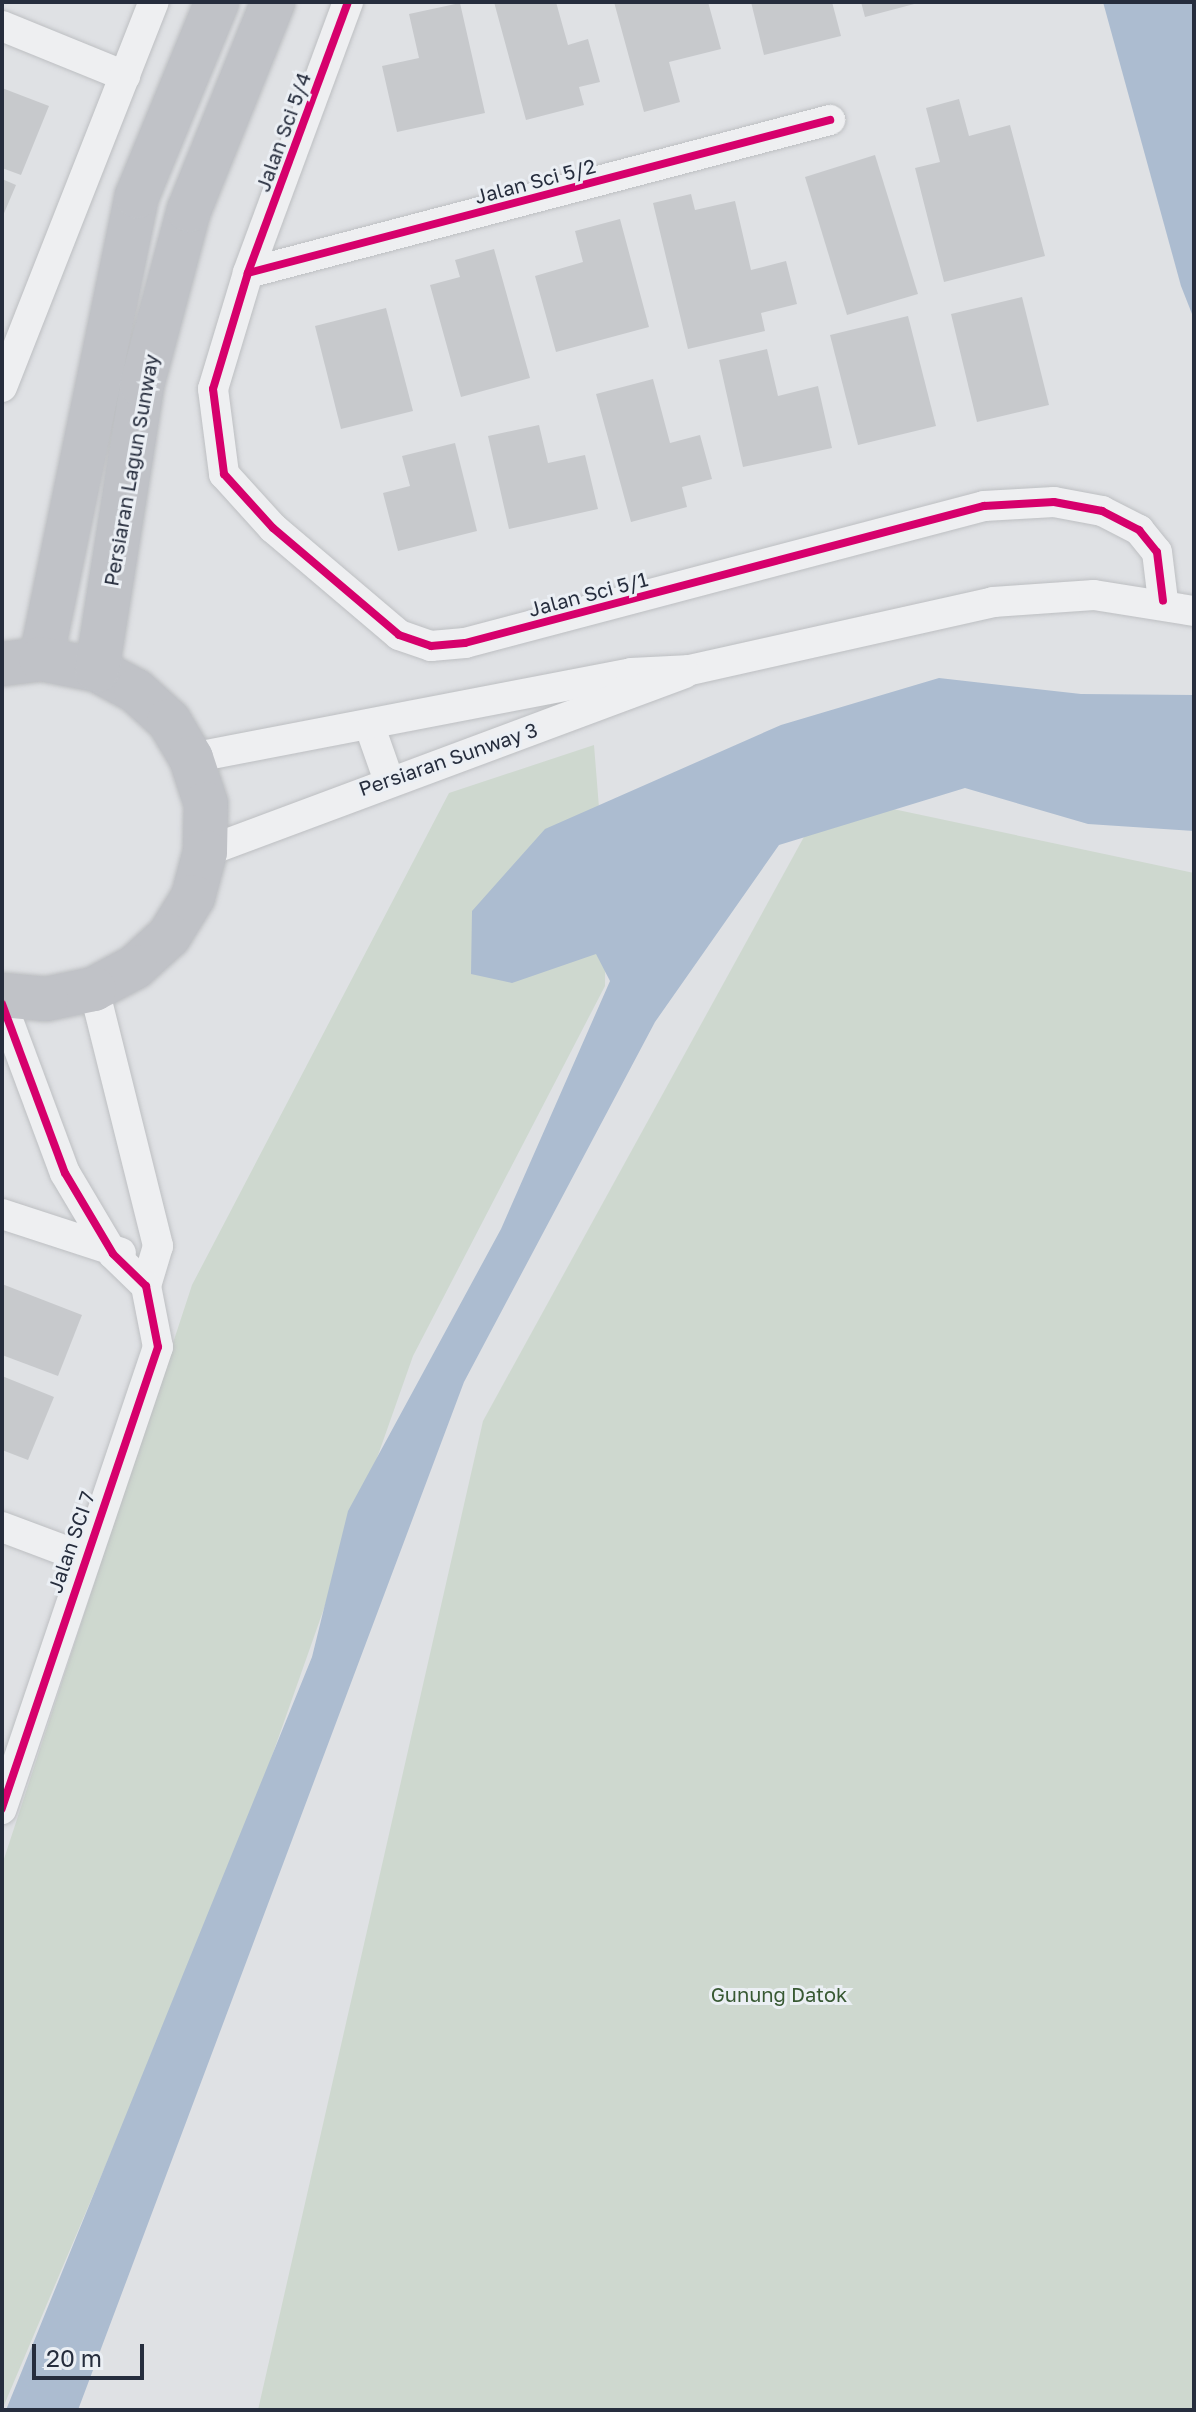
<!DOCTYPE html>
<html>
<head>
<meta charset="utf-8">
<style>
	body { margin:0 }
	#map { position:relative; width:1196px; height:2412px; overflow:hidden; background:#dfe1e4; font-family:"Golos Text",sans-serif }
	div>[style] { position:absolute }
	.green>* { inset:0; background:#ced8cf }
	.water>* { inset:0; background:#acbcd0 }
	.building>* { inset:0; background:#c7c9cc }
	.roads { filter:drop-shadow(0 0 2px #bdbfc2) drop-shadow(0 0 2px #bdbfc2) }
	.street>* { height:30px; margin:-15px; padding:0 15px; transform-origin:15px; border-radius:15px; background:#eeeff1 }
	.secondary>* { height:44px; margin:-22px; padding:0 22px; transform-origin:22px; border-radius:22px; background:#c0c2c7 }
	.cycleway>* { height:8px; margin:-4px; padding:0 4px; transform-origin:4px; border-radius:4px; background:#d6006c }
	span { translate:-50% -50%; white-space:nowrap; text-align:center; line-height:1.15; -webkit-text-stroke:6px #ebeff4; paint-order:stroke }
	.street-label { font-size:20px; color:#262d3d }
	.park-label { font-size:20px; color:#385933 }
	.frame { position:absolute; inset:0; border:4px solid #262d3d; pointer-events:none }
	.scale { position:absolute; left:32px; top:2344px; width:112px; height:36px; box-sizing:border-box; border:4px solid #262d3d; border-top:0; padding-left:10px; font-size:24px; line-height:28px; white-space:nowrap; color:#262d3d; -webkit-text-stroke:6px #ebeff4; paint-order:stroke }
</style>
</head>
<body>
<div id="map">
	<div class="green">
		<i style="clip-path:polygon(594px 745px,606px 895px,605px 986px,413px 1356px,236px 1858px,2px 2410px,2px 1865px,192px 1285px,449px 793px)"></i>
		<i style="clip-path:polygon(827px 795px,1194px 873px,1194px 2410px,258px 2410px,483px 1421px)"></i>
	</div>
	<div class="water">
		<i style="clip-path:polygon(1103px 2px,1194px 2px,1194px 319px,1181px 286px)"></i>
		<i style="clip-path:polygon(939px 678px,1081px 694px,1194px 695px,1194px 831px,1088px 824px,965px 788px,779px 845px,655px 1022px,464px 1382px,78px 2410px,6px 2410px,312px 1657px,348px 1511px,501px 1229px,610px 981px,596px 954px,512px 983px,471px 974px,472px 911px,545px 829px,781px 725px)"></i>
	</div>
	<div class="building">
		<i style="clip-path:polygon(494px 2px,556px 2px,568px 45px,588px 39px,600px 82px,579px 87px,584px 105px,526px 120px)"></i>
		<i style="clip-path:polygon(614px 2px,708px 2px,721px 49px,669px 62px,680px 102px,644px 112px)"></i>
		<i style="clip-path:polygon(751px 2px,832px 2px,841px 36px,764px 55px)"></i>
		<i style="clip-path:polygon(861px 2px,918px 2px,918px 3px,865px 17px)"></i>
		<i style="clip-path:polygon(460px 3px,485px 113px,397px 132px,382px 66px,419px 58px,409px 14px)"></i>
		<i style="clip-path:polygon(2px 88px,49px 106px,21px 175px,2px 168px)"></i>
		<i style="clip-path:polygon(959px 99px,969px 136px,1010px 125px,1045px 256px,944px 282px,915px 168px,940px 162px,926px 108px)"></i>
		<i style="clip-path:polygon(875px 155px,918px 294px,847px 315px,805px 177px)"></i>
		<i style="clip-path:polygon(2px 179px,16px 185px,2px 218px)"></i>
		<i style="clip-path:polygon(691px 194px,695px 210px,735px 201px,751px 270px,786px 261px,797px 304px,761px 313px,765px 331px,688px 349px,653px 203px)"></i>
		<i style="clip-path:polygon(620px 219px,649px 327px,556px 352px,535px 276px,583px 262px,575px 231px)"></i>
		<i style="clip-path:polygon(494px 249px,530px 378px,461px 397px,430px 285px,460px 277px,455px 260px)"></i>
		<i style="clip-path:polygon(1022px 297px,1049px 405px,977px 422px,951px 314px)"></i>
		<i style="clip-path:polygon(386px 308px,413px 411px,341px 429px,315px 326px)"></i>
		<i style="clip-path:polygon(908px 316px,936px 426px,858px 445px,830px 335px)"></i>
		<i style="clip-path:polygon(767px 349px,778px 396px,818px 386px,832px 448px,743px 467px,719px 360px)"></i>
		<i style="clip-path:polygon(653px 379px,670px 443px,700px 435px,712px 479px,682px 487px,687px 507px,631px 522px,596px 394px)"></i>
		<i style="clip-path:polygon(539px 425px,548px 463px,585px 455px,598px 509px,509px 529px,488px 436px)"></i>
		<i style="clip-path:polygon(455px 443px,477px 531px,398px 551px,383px 493px,410px 486px,402px 456px)"></i>
		<i style="clip-path:polygon(2px 1284px,82px 1315px,58px 1376px,2px 1355px)"></i>
		<i style="clip-path:polygon(2px 1376px,54px 1397px,28px 1460px,2px 1450px)"></i>
	</div>
	<div class="roads">
		<div class="street">
			<i style="left:348px;top:2px;width:289px;rotate:110.3deg"></i>
			<i style="left:248px;top:273px;width:121px;rotate:106.8deg"></i>
			<i style="left:213px;top:389px;width:86px;rotate:82.6deg"></i>
			<i style="left:224px;top:474px;width:73px;rotate:47.8deg"></i>
			<i style="left:273px;top:528px;width:165px;rotate:40.3deg"></i>
			<i style="left:399px;top:635px;width:34px;rotate:19deg"></i>
			<i style="left:431px;top:646px;width:34px;rotate:-5deg"></i>
			<i style="left:465px;top:643px;width:537px;rotate:-14.79deg"></i>
			<i style="left:984px;top:506px;width:70px;rotate:-3.3deg"></i>
			<i style="left:1054px;top:502px;width:49px;rotate:10.6deg"></i>
			<i style="left:1102px;top:511px;width:42px;rotate:27.2deg"></i>
			<i style="left:1139px;top:530px;width:28px;rotate:51deg"></i>
			<i style="left:1157px;top:552px;width:49px;rotate:83deg"></i>
			<i style="left:2px;top:26px;width:133px;rotate:22.1deg"></i>
			<i style="left:248px;top:273px;width:602px;rotate:-14.73deg"></i>
			<i style="left:2px;top:387px;width:414px;rotate:-68.5deg"></i>
			<i style="left:370px;top:727px;width:54px;rotate:70.6deg"></i>
			<i style="left:191px;top:758px;width:448px;rotate:-10.9deg"></i>
			<i style="left:631px;top:673px;width:59px;rotate:-2.9deg"></i>
			<i style="left:690px;top:670px;width:311px;rotate:-12.6deg"></i>
			<i style="left:993px;top:602px;width:101px;rotate:-4deg"></i>
			<i style="left:1094px;top:595px;width:101px;rotate:9.1deg"></i>
			<i style="left:205px;top:852px;width:512px;rotate:-20.45deg"></i>
			<i style="left:94px;top:989px;width:265px;rotate:76deg"></i>
			<i style="left:158px;top:1246px;width:42px;rotate:106.7deg"></i>
			<i style="left:2px;top:1004px;width:180px;rotate:69.6deg"></i>
			<i style="left:65px;top:1173px;width:94px;rotate:59.3deg"></i>
			<i style="left:113px;top:1254px;width:46px;rotate:44.1deg"></i>
			<i style="left:146px;top:1286px;width:62px;rotate:78.9deg"></i>
			<i style="left:158px;top:1347px;width:488px;rotate:108.7deg"></i>
			<i style="left:2px;top:1214px;width:125px;rotate:18.1deg"></i>
			<i style="left:2px;top:1527px;width:85px;rotate:20.6deg"></i>
		</div>
		<div class="secondary">
			<i style="left:41px;top:659px;width:473px;rotate:-78.3deg"></i>
			<i style="left:137px;top:196px;width:210px;rotate:-67.6deg"></i>
			<i style="left:2px;top:664px;width:39px;rotate:-7deg"></i>
			<i style="left:41px;top:659px;width:57px;rotate:11.1deg"></i>
			<i style="left:97px;top:670px;width:44px;rotate:28.3deg"></i>
			<i style="left:136px;top:691px;width:45px;rotate:42.3deg"></i>
			<i style="left:169px;top:721px;width:43px;rotate:59.3deg"></i>
			<i style="left:191px;top:758px;width:48px;rotate:71.9deg"></i>
			<i style="left:206px;top:804px;width:48px;rotate:91.2deg"></i>
			<i style="left:205px;top:852px;width:47px;rotate:104.9deg"></i>
			<i style="left:193px;top:897px;width:46px;rotate:121.6deg"></i>
			<i style="left:169px;top:936px;width:46px;rotate:137.6deg"></i>
			<i style="left:135px;top:967px;width:47px;rotate:151.8deg"></i>
			<i style="left:94px;top:989px;width:49px;rotate:168.2deg"></i>
			<i style="left:46px;top:999px;width:44px;rotate:-174.8deg"></i>
			<i style="left:97px;top:670px;width:289px;rotate:-81deg"></i>
			<i style="left:142px;top:385px;width:181px;rotate:-75deg"></i>
			<i style="left:189px;top:210px;width:224px;rotate:-68deg"></i>
		</div>
	</div>
	<div class="cycleway">
		<i style="left:348px;top:2px;width:289px;rotate:110.3deg"></i>
		<i style="left:248px;top:273px;width:121px;rotate:106.8deg"></i>
		<i style="left:213px;top:389px;width:86px;rotate:82.6deg"></i>
		<i style="left:224px;top:474px;width:73px;rotate:47.8deg"></i>
		<i style="left:273px;top:528px;width:165px;rotate:40.3deg"></i>
		<i style="left:399px;top:635px;width:34px;rotate:19deg"></i>
		<i style="left:431px;top:646px;width:34px;rotate:-5deg"></i>
		<i style="left:465px;top:643px;width:537px;rotate:-14.79deg"></i>
		<i style="left:984px;top:506px;width:70px;rotate:-3.3deg"></i>
		<i style="left:1054px;top:502px;width:49px;rotate:10.6deg"></i>
		<i style="left:1102px;top:511px;width:42px;rotate:27.2deg"></i>
		<i style="left:1139px;top:530px;width:28px;rotate:51deg"></i>
		<i style="left:1157px;top:552px;width:49px;rotate:83deg"></i>
		<i style="left:248px;top:273px;width:602px;rotate:-14.73deg"></i>
		<i style="left:2px;top:1004px;width:180px;rotate:69.6deg"></i>
		<i style="left:65px;top:1173px;width:94px;rotate:59.3deg"></i>
		<i style="left:113px;top:1254px;width:46px;rotate:44.1deg"></i>
		<i style="left:146px;top:1286px;width:62px;rotate:78.9deg"></i>
		<i style="left:158px;top:1347px;width:488px;rotate:108.7deg"></i>
	</div>
	<div class="street-label">
		<span style="left:283px;top:132px;rotate:-70deg">Jalan Sci 5/4</span>
		<span style="left:535px;top:181px;rotate:-15deg">Jalan Sci 5/2</span>
		<span style="left:131px;top:470px;rotate:-80deg">Persiaran Lagun Sunway</span>
		<span style="left:588px;top:594px;rotate:-15deg">Jalan Sci 5/1</span>
		<span style="left:448px;top:759px;rotate:-19deg">Persiaran Sunway 3</span>
		<span style="left:71px;top:1542px;rotate:-71deg">Jalan SCI 7</span>
	</div>
	<div class="park-label">
		<span style="left:779px;top:1994px">Gunung Datok</span>
	</div>
	<div class="frame"></div>
	<div class="scale">20 m</div>
</div>
</body>
</html>
